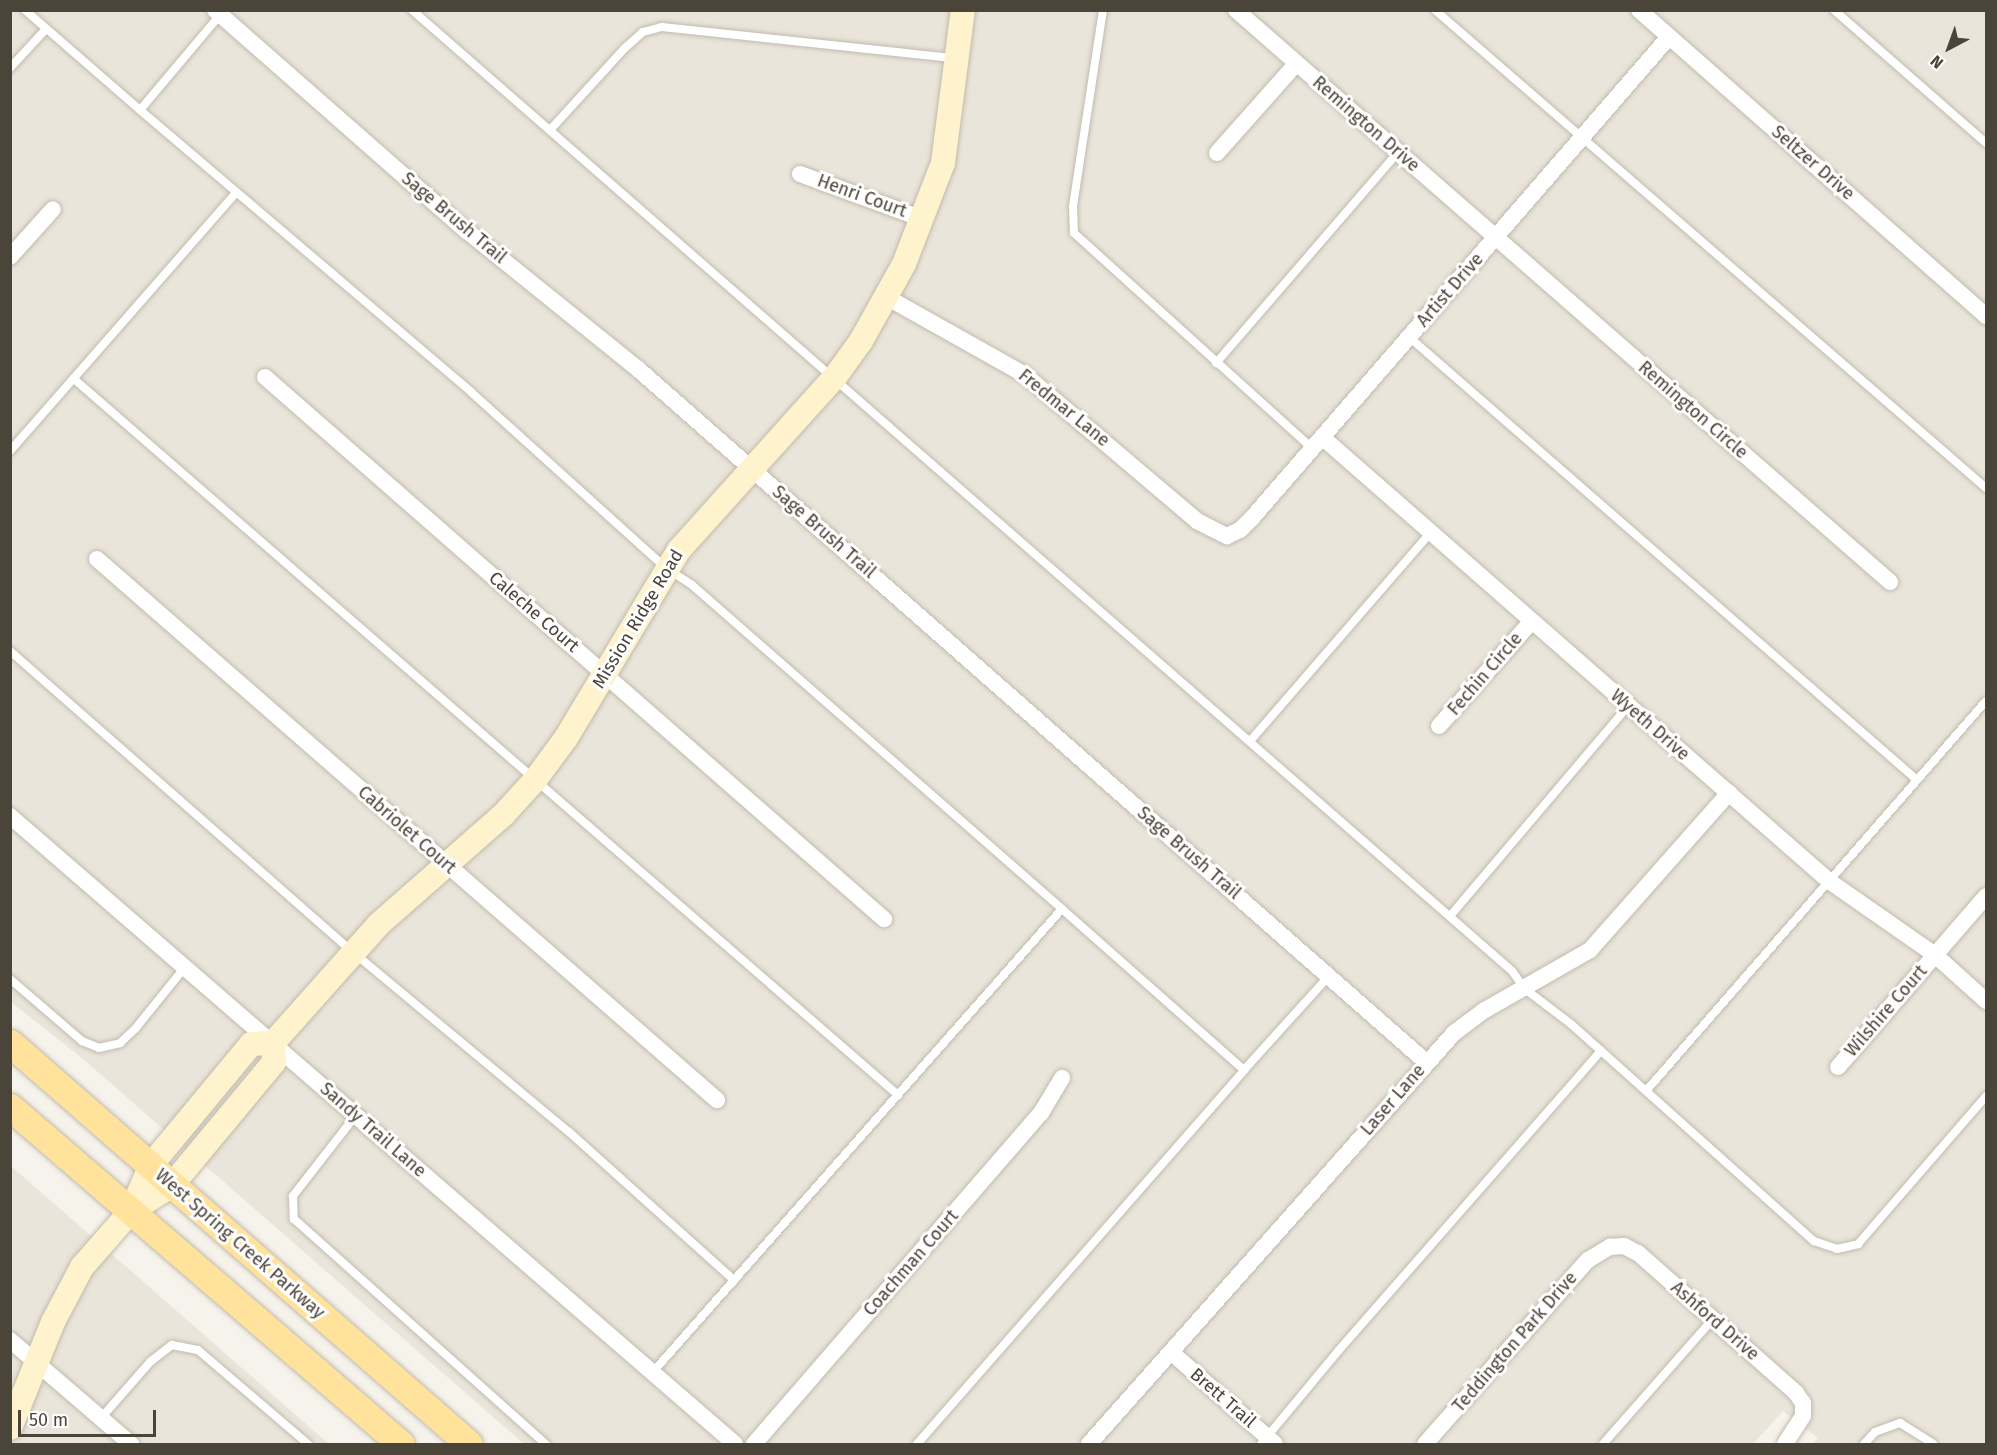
<!DOCTYPE html>
<html>
<head>
<meta charset="utf-8">
<style>
	body { margin:0 }
	#map { position:relative; width:1997px; height:1455px; overflow:hidden; background:#f6f3ec; font-family:"Fira Sans",sans-serif }
	div>[style] { position:absolute }
	.residential>* { inset:0; background:#eae5da }
	.roads { filter:drop-shadow(0 0 2px #c2bbae) drop-shadow(0 0 2px #c2bbae) }
	.lane>* { height:8px; margin:-4px; padding:0 4px; transform-origin:4px; border-radius:4px; background:#fff }
	.street>* { height:16px; margin:-8px; padding:0 8px; transform-origin:8px; border-radius:8px; background:#fff }
	.secondary>* { height:24px; margin:-12px; padding:0 12px; transform-origin:12px; border-radius:12px; background:#fff3cd }
	.primary>* { height:27px; margin:-13.5px; padding:0 13.5px; transform-origin:13.5px; border-radius:13.5px; background:#ffe39c }
	span { translate:-50% -50%; white-space:nowrap; text-align:center; line-height:1.15; -webkit-text-stroke:6px #fff; paint-order:stroke }
	.street-label { font-size:18px; color:#4b4439 }
	.frame { position:absolute; inset:0; border:12px solid #4b4439; pointer-events:none }
	.north { position:absolute; left:1919px; top:18px; width:60px; height:60px; -webkit-text-stroke:4px #fff; paint-order:stroke; rotate:221deg; font-size:16px; font-weight:700; line-height:24px; text-align:center; color:#4b4439 }
	.north::after { content:''; display:block; margin:auto; width:21px; height:27px; background:#4b4439; clip-path:polygon(50% 0,100% 100%,50% 72%,0 100%) }
	.scale { position:absolute; left:18px; top:1410px; width:138px; height:27px; box-sizing:border-box; border:3px solid #4b4439; border-top:0; padding-left:8px; font-size:18px; line-height:21px; white-space:nowrap; color:#4b4439; -webkit-text-stroke:4px #fff; paint-order:stroke }
</style>
</head>
<body>
<div id="map">
	<div class="residential">
		<i style="clip-path:polygon(10px 11px,1986px 11px,1986px 1444px,1813px 1444px,1818px 1438px,1783px 1411px,1753px 1444px,524px 1444px,83px 1059px,11px 1002px)"></i>
		<i style="clip-path:polygon(11px 1166px,329px 1444px,11px 1444px)"></i>
	</div>
	<div class="roads">
		<div class="lane">
			<i style="left:25px;top:10px;width:152px;rotate:41deg"></i>
			<i style="left:412px;top:10px;width:1461px;rotate:41.14deg"></i>
			<i style="left:1512px;top:971px;width:22px;rotate:54deg"></i>
			<i style="left:1525px;top:989px;width:58px;rotate:37.3deg"></i>
			<i style="left:1571px;top:1024px;width:326px;rotate:41.8deg"></i>
			<i style="left:1814px;top:1241px;width:24px;rotate:19deg"></i>
			<i style="left:1837px;top:1249px;width:22px;rotate:-13deg"></i>
			<i style="left:1858px;top:1244px;width:196px;rotate:-49.1deg"></i>
			<i style="left:1103px;top:10px;width:198px;rotate:98.7deg"></i>
			<i style="left:1073px;top:206px;width:27px;rotate:88deg"></i>
			<i style="left:1074px;top:233px;width:321px;rotate:42.1deg"></i>
			<i style="left:1435px;top:10px;width:729px;rotate:40.94deg"></i>
			<i style="left:1834px;top:10px;width:202px;rotate:41.2deg"></i>
			<i style="left:220px;top:15px;width:124px;rotate:130.1deg"></i>
			<i style="left:140px;top:110px;width:435px;rotate:40.4deg"></i>
			<i style="left:471px;top:392px;width:263px;rotate:42.1deg"></i>
			<i style="left:666px;top:568px;width:31px;rotate:33deg"></i>
			<i style="left:692px;top:585px;width:492px;rotate:41.2deg"></i>
			<i style="left:10px;top:68px;width:53px;rotate:-47.3deg"></i>
			<i style="left:550px;top:130px;width:111px;rotate:-47.6deg"></i>
			<i style="left:625px;top:48px;width:24px;rotate:-42deg"></i>
			<i style="left:643px;top:32px;width:20px;rotate:-15deg"></i>
			<i style="left:662px;top:27px;width:294px;rotate:6.1deg"></i>
			<i style="left:1409px;top:337px;width:674px;rotate:41.09deg"></i>
			<i style="left:1216px;top:363px;width:279px;rotate:-49.2deg"></i>
			<i style="left:74px;top:379px;width:1092px;rotate:40.99deg"></i>
			<i style="left:10px;top:451px;width:343px;rotate:-48.8deg"></i>
			<i style="left:10px;top:651px;width:458px;rotate:41.3deg"></i>
			<i style="left:354px;top:953px;width:280px;rotate:39.8deg"></i>
			<i style="left:569px;top:1132px;width:222px;rotate:41.9deg"></i>
			<i style="left:1250px;top:741px;width:275px;rotate:-49.1deg"></i>
			<i style="left:1450px;top:916px;width:275px;rotate:-49.7deg"></i>
			<i style="left:10px;top:979px;width:95px;rotate:40.7deg"></i>
			<i style="left:82px;top:1041px;width:18px;rotate:22deg"></i>
			<i style="left:99px;top:1048px;width:22px;rotate:-13deg"></i>
			<i style="left:120px;top:1043px;width:21px;rotate:-43deg"></i>
			<i style="left:135px;top:1029px;width:80px;rotate:-51.1deg"></i>
			<i style="left:1646px;top:1091px;width:517px;rotate:-48.92deg"></i>
			<i style="left:356px;top:1115px;width:103px;rotate:127.9deg"></i>
			<i style="left:293px;top:1196px;width:23px;rotate:88deg"></i>
			<i style="left:294px;top:1219px;width:338px;rotate:41.8deg"></i>
			<i style="left:652px;top:1373px;width:619px;rotate:-48.54deg"></i>
			<i style="left:1062px;top:909px;width:243px;rotate:41.5deg"></i>
			<i style="left:1244px;top:1070px;width:127px;rotate:-47.9deg"></i>
			<i style="left:101px;top:1418px;width:74px;rotate:-48.8deg"></i>
			<i style="left:150px;top:1362px;width:28px;rotate:-38deg"></i>
			<i style="left:172px;top:1345px;width:26px;rotate:11deg"></i>
			<i style="left:198px;top:1350px;width:145px;rotate:40.5deg"></i>
			<i style="left:917px;top:1444px;width:497px;rotate:-48.8deg"></i>
			<i style="left:1261px;top:1444px;width:122px;rotate:-50.3deg"></i>
			<i style="left:1339px;top:1350px;width:398px;rotate:-48.8deg"></i>
			<i style="left:1603px;top:1444px;width:167px;rotate:-48.7deg"></i>
			<i style="left:1864px;top:1444px;width:16px;rotate:-47deg"></i>
			<i style="left:1875px;top:1432px;width:27px;rotate:-20deg"></i>
			<i style="left:1900px;top:1423px;width:39px;rotate:32deg"></i>
		</div>
		<div class="street">
			<i style="left:215px;top:10px;width:335px;rotate:41.3deg"></i>
			<i style="left:467px;top:231px;width:220px;rotate:38.9deg"></i>
			<i style="left:638px;top:369px;width:1049px;rotate:41.33deg"></i>
			<i style="left:1236px;top:10px;width:869px;rotate:41.17deg"></i>
			<i style="left:1639px;top:10px;width:463px;rotate:41.4deg"></i>
			<i style="left:1217px;top:153px;width:119px;rotate:-48.4deg"></i>
			<i style="left:800px;top:174px;width:131px;rotate:20.1deg"></i>
			<i style="left:10px;top:257px;width:64px;rotate:-48.1deg"></i>
			<i style="left:888px;top:298px;width:157px;rotate:29.3deg"></i>
			<i style="left:1025px;top:375px;width:226px;rotate:40.3deg"></i>
			<i style="left:1197px;top:521px;width:34px;rotate:27deg"></i>
			<i style="left:1227px;top:536px;width:14px;rotate:-25deg"></i>
			<i style="left:1240px;top:530px;width:17px;rotate:-45deg"></i>
			<i style="left:1252px;top:518px;width:637px;rotate:-49.08deg"></i>
			<i style="left:265px;top:377px;width:823px;rotate:41.21deg"></i>
			<i style="left:1322px;top:437px;width:674px;rotate:41.21deg"></i>
			<i style="left:1829px;top:881px;width:129px;rotate:34.9deg"></i>
			<i style="left:1935px;top:955px;width:69px;rotate:42deg"></i>
			<i style="left:97px;top:559px;width:823px;rotate:41.11deg"></i>
			<i style="left:1439px;top:726px;width:139px;rotate:-48.5deg"></i>
			<i style="left:10px;top:816px;width:959px;rotate:40.9deg"></i>
			<i style="left:1838px;top:1067px;width:226px;rotate:-49.1deg"></i>
			<i style="left:10px;top:1340px;width:160px;rotate:40.7deg"></i>
			<i style="left:1171px;top:1352px;width:139px;rotate:41.5deg"></i>
			<i style="left:754px;top:1444px;width:438px;rotate:-49.1deg"></i>
			<i style="left:1041px;top:1113px;width:41px;rotate:-59deg"></i>
			<i style="left:1089px;top:1444px;width:550px;rotate:-48.39deg"></i>
			<i style="left:1454px;top:1033px;width:39px;rotate:-37deg"></i>
			<i style="left:1485px;top:1010px;width:121px;rotate:-29.7deg"></i>
			<i style="left:1590px;top:950px;width:210px;rotate:-48.5deg"></i>
			<i style="left:1425px;top:1444px;width:246px;rotate:-48.5deg"></i>
			<i style="left:1588px;top:1260px;width:26px;rotate:-31deg"></i>
			<i style="left:1610px;top:1247px;width:14px;rotate:-4deg"></i>
			<i style="left:1624px;top:1246px;width:16px;rotate:27deg"></i>
			<i style="left:1638px;top:1253px;width:211px;rotate:41.5deg"></i>
			<i style="left:1796px;top:1393px;width:12px;rotate:55deg"></i>
			<i style="left:1803px;top:1403px;width:13px;rotate:90deg"></i>
			<i style="left:1803px;top:1416px;width:33px;rotate:123deg"></i>
		</div>
		<div class="secondary">
			<i style="left:131px;top:1211px;width:50px;rotate:-66.5deg"></i>
			<i style="left:151px;top:1165px;width:157px;rotate:-50.4deg"></i>
			<i style="left:251px;top:1044px;width:22px;rotate:-3deg"></i>
			<i style="left:10px;top:1428px;width:114px;rotate:-67.9deg"></i>
			<i style="left:53px;top:1322px;width:62px;rotate:-62.2deg"></i>
			<i style="left:82px;top:1267px;width:74px;rotate:-48.8deg"></i>
			<i style="left:131px;top:1211px;width:49px;rotate:-32.4deg"></i>
			<i style="left:172px;top:1185px;width:160px;rotate:-50.3deg"></i>
			<i style="left:274px;top:1062px;width:19px;rotate:-93deg"></i>
			<i style="left:273px;top:1043px;width:159px;rotate:-48.3deg"></i>
			<i style="left:379px;top:924px;width:167px;rotate:-41.3deg"></i>
			<i style="left:504px;top:814px;width:46px;rotate:-47.6deg"></i>
			<i style="left:535px;top:780px;width:52px;rotate:-53.6deg"></i>
			<i style="left:566px;top:738px;width:219px;rotate:-59deg"></i>
			<i style="left:679px;top:550px;width:233px;rotate:-48deg"></i>
			<i style="left:835px;top:377px;width:44px;rotate:-54.2deg"></i>
			<i style="left:861px;top:341px;width:88px;rotate:-60.8deg"></i>
			<i style="left:904px;top:264px;width:108px;rotate:-68.9deg"></i>
			<i style="left:943px;top:163px;width:154px;rotate:-82.6deg"></i>
		</div>
		<div class="primary">
			<i style="left:10px;top:1043px;width:609px;rotate:41.14deg"></i>
			<i style="left:10px;top:1107px;width:516px;rotate:40.76deg"></i>
		</div>
	</div>
	<div class="street-label">
		<span style="left:1366px;top:124px;rotate:41deg">Remington Drive</span>
		<span style="left:1813px;top:163px;rotate:41deg">Seltzer Drive</span>
		<span style="left:862px;top:196px;rotate:20deg">Henri Court</span>
		<span style="left:454px;top:218px;rotate:40deg">Sage Brush Trail</span>
		<span style="left:1450px;top:290px;rotate:-49deg">Artist Drive</span>
		<span style="left:1064px;top:408px;rotate:39deg">Fredmar Lane</span>
		<span style="left:1693px;top:410px;rotate:41deg">Remington Circle</span>
		<span style="left:824px;top:532px;rotate:41deg">Sage Brush Trail</span>
		<span style="left:534px;top:612px;rotate:41deg">Caleche Court</span>
		<span style="left:638px;top:619px;rotate:-59deg">Mission Ridge Road</span>
		<span style="left:1485px;top:674px;rotate:-49deg">Fechin Circle</span>
		<span style="left:1650px;top:725px;rotate:41deg">Wyeth Drive</span>
		<span style="left:407px;top:830px;rotate:41deg">Cabriolet Court</span>
		<span style="left:1189px;top:853px;rotate:41deg">Sage Brush Trail</span>
		<span style="left:1886px;top:1011px;rotate:-49deg">Wilshire Court</span>
		<span style="left:1393px;top:1100px;rotate:-49deg">Laser Lane</span>
		<span style="left:373px;top:1130px;rotate:41deg">Sandy Trail Lane</span>
		<span style="left:240px;top:1244px;rotate:41deg">West Spring Creek Parkway</span>
		<span style="left:911px;top:1263px;rotate:-49deg">Coachman Court</span>
		<span style="left:1715px;top:1321px;rotate:41deg">Ashford Drive</span>
		<span style="left:1515px;top:1342px;rotate:-49deg">Teddington Park Drive</span>
		<span style="left:1223px;top:1398px;rotate:41deg">Brett Trail</span>
	</div>
	<div class="frame"></div>
	<div class="north">N</div>
	<div class="scale">50 m</div>
</div>
</body>
</html>
